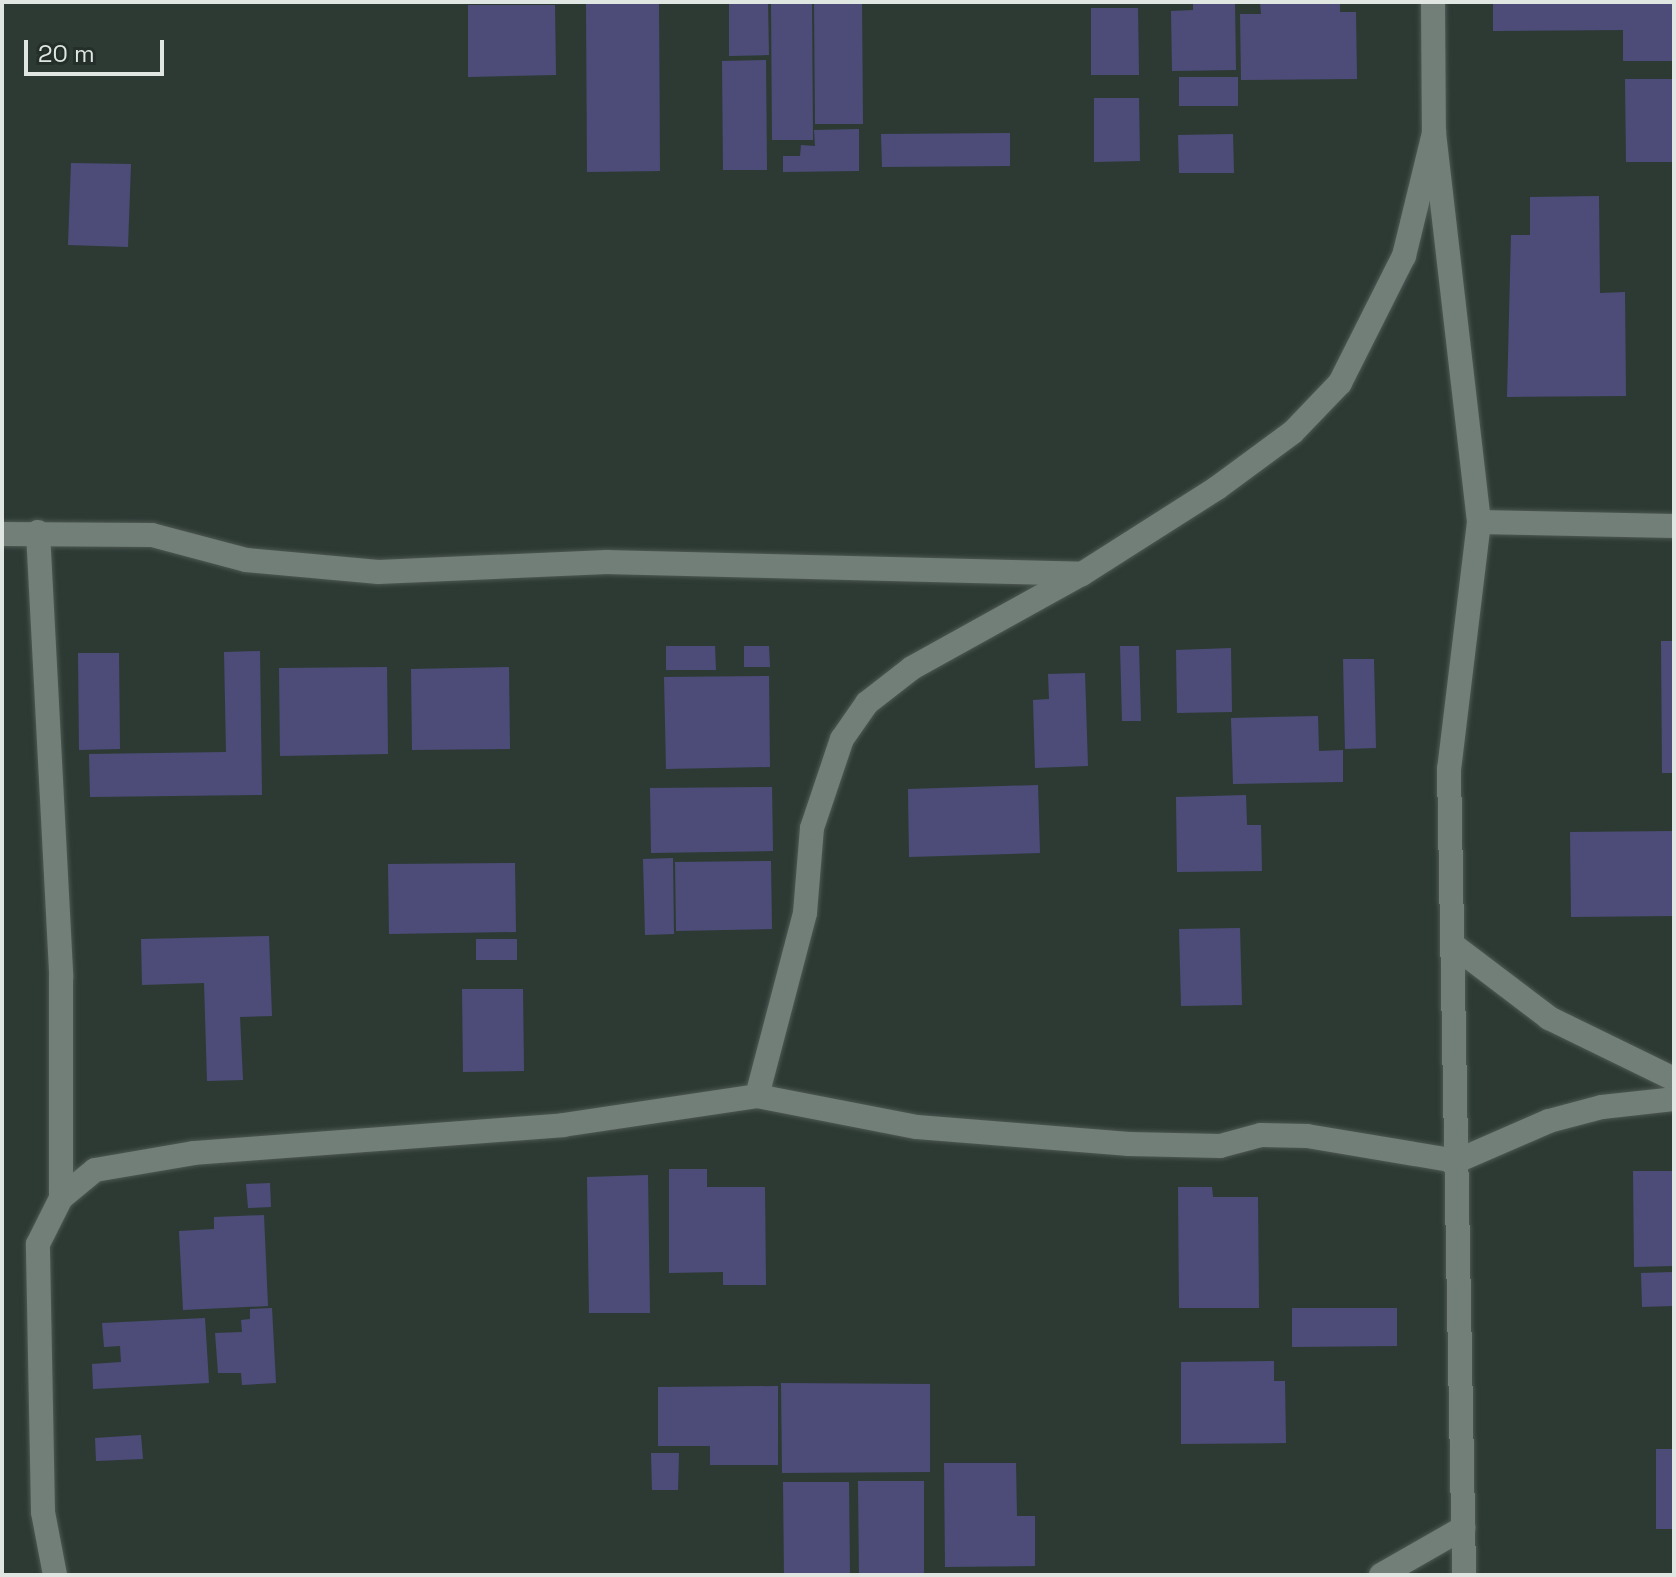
<!DOCTYPE html>
<html>
<head>
<meta charset="utf-8">
<style>
	body { margin:0 }
	#map { position:relative; width:1676px; height:1577px; overflow:hidden; background:#2d3a34; font-family:"Space Grotesk",sans-serif }
	div>[style] { position:absolute }
	.building>* { inset:0; background:#4d4c78 }
	.roads { filter:drop-shadow(0 0 2px #4e5853) drop-shadow(0 0 2px #4e5853) }
	.minor>* { height:24px; margin:-12px; padding:0 12px; transform-origin:12px; border-radius:12px; background:#717f78 }
	span { translate:-50% -50%; white-space:nowrap; text-align:center; line-height:1.15; -webkit-text-stroke:8px #242f2a; paint-order:stroke }
	.frame { position:absolute; inset:0; border:4px solid #e0e7e3; pointer-events:none }
	.scale { position:absolute; left:24px; top:40px; width:140px; height:36px; box-sizing:border-box; border:4px solid #e0e7e3; border-top:0; padding-left:10px; font-size:24px; line-height:28px; white-space:nowrap; color:#e0e7e3; -webkit-text-stroke:6px #242f2a; paint-order:stroke }
</style>
</head>
<body>
<div id="map">
	<div class="building">
		<i style="clip-path:polygon(586px 2px,659px 2px,660px 171px,587px 172px)"></i>
		<i style="clip-path:polygon(729px 2px,768px 2px,769px 55px,729px 56px)"></i>
		<i style="clip-path:polygon(771px 2px,812px 2px,813px 140px,772px 140px)"></i>
		<i style="clip-path:polygon(814px 2px,862px 2px,863px 124px,815px 124px)"></i>
		<i style="clip-path:polygon(1193px 2px,1235px 2px,1236px 70px,1172px 71px,1171px 11px,1193px 10px)"></i>
		<i style="clip-path:polygon(1260px 2px,1340px 2px,1340px 12px,1356px 12px,1357px 79px,1241px 80px,1240px 14px,1261px 14px)"></i>
		<i style="clip-path:polygon(1493px 2px,1674px 2px,1674px 61px,1623px 61px,1623px 30px,1493px 31px)"></i>
		<i style="clip-path:polygon(468px 5px,555px 5px,556px 75px,468px 77px)"></i>
		<i style="clip-path:polygon(1091px 8px,1138px 8px,1139px 75px,1091px 75px)"></i>
		<i style="clip-path:polygon(766px 60px,767px 170px,723px 170px,722px 61px)"></i>
		<i style="clip-path:polygon(1179px 77px,1238px 77px,1238px 106px,1179px 106px)"></i>
		<i style="clip-path:polygon(1625px 79px,1674px 79px,1674px 162px,1626px 162px)"></i>
		<i style="clip-path:polygon(1094px 98px,1139px 98px,1140px 161px,1094px 162px)"></i>
		<i style="clip-path:polygon(859px 129px,859px 171px,783px 172px,783px 156px,800px 156px,801px 145px,815px 146px,814px 130px)"></i>
		<i style="clip-path:polygon(1010px 133px,1010px 166px,882px 167px,881px 134px)"></i>
		<i style="clip-path:polygon(1233px 134px,1234px 173px,1179px 173px,1178px 135px)"></i>
		<i style="clip-path:polygon(71px 163px,131px 164px,128px 247px,68px 245px)"></i>
		<i style="clip-path:polygon(1599px 196px,1600px 293px,1625px 292px,1626px 396px,1507px 397px,1511px 235px,1530px 235px,1530px 197px)"></i>
		<i style="clip-path:polygon(1661px 641px,1674px 641px,1674px 773px,1662px 773px)"></i>
		<i style="clip-path:polygon(666px 646px,715px 646px,716px 670px,666px 670px)"></i>
		<i style="clip-path:polygon(744px 646px,769px 646px,770px 667px,744px 667px)"></i>
		<i style="clip-path:polygon(1120px 646px,1139px 646px,1141px 721px,1122px 721px)"></i>
		<i style="clip-path:polygon(1231px 648px,1232px 712px,1177px 713px,1176px 650px)"></i>
		<i style="clip-path:polygon(260px 651px,262px 795px,90px 797px,89px 754px,226px 752px,224px 652px)"></i>
		<i style="clip-path:polygon(78px 653px,119px 653px,120px 749px,79px 750px)"></i>
		<i style="clip-path:polygon(1343px 659px,1374px 659px,1376px 748px,1345px 749px)"></i>
		<i style="clip-path:polygon(387px 667px,388px 754px,280px 756px,279px 668px)"></i>
		<i style="clip-path:polygon(509px 667px,510px 749px,412px 750px,411px 669px)"></i>
		<i style="clip-path:polygon(1085px 673px,1088px 766px,1035px 768px,1033px 700px,1049px 699px,1048px 674px)"></i>
		<i style="clip-path:polygon(769px 676px,770px 767px,666px 769px,664px 677px)"></i>
		<i style="clip-path:polygon(1318px 716px,1319px 751px,1343px 750px,1343px 782px,1233px 784px,1231px 718px)"></i>
		<i style="clip-path:polygon(1038px 785px,1040px 853px,909px 857px,908px 789px)"></i>
		<i style="clip-path:polygon(772px 787px,773px 851px,651px 853px,650px 788px)"></i>
		<i style="clip-path:polygon(1246px 795px,1247px 825px,1261px 825px,1262px 871px,1177px 872px,1176px 797px)"></i>
		<i style="clip-path:polygon(1674px 831px,1674px 916px,1571px 917px,1570px 832px)"></i>
		<i style="clip-path:polygon(673px 858px,674px 934px,645px 935px,643px 859px)"></i>
		<i style="clip-path:polygon(771px 861px,772px 929px,676px 931px,675px 862px)"></i>
		<i style="clip-path:polygon(515px 863px,516px 932px,389px 934px,388px 864px)"></i>
		<i style="clip-path:polygon(1240px 928px,1242px 1005px,1181px 1006px,1179px 929px)"></i>
		<i style="clip-path:polygon(269px 936px,272px 1016px,240px 1017px,243px 1080px,207px 1081px,204px 983px,142px 985px,141px 939px)"></i>
		<i style="clip-path:polygon(476px 939px,517px 939px,517px 960px,476px 960px)"></i>
		<i style="clip-path:polygon(462px 989px,523px 989px,524px 1071px,463px 1072px)"></i>
		<i style="clip-path:polygon(669px 1169px,707px 1169px,707px 1187px,765px 1187px,766px 1285px,723px 1285px,723px 1272px,669px 1273px)"></i>
		<i style="clip-path:polygon(1633px 1171px,1674px 1171px,1672px 1266px,1634px 1267px)"></i>
		<i style="clip-path:polygon(648px 1175px,650px 1313px,589px 1313px,587px 1177px)"></i>
		<i style="clip-path:polygon(270px 1183px,271px 1207px,248px 1208px,246px 1184px)"></i>
		<i style="clip-path:polygon(1178px 1187px,1212px 1187px,1213px 1197px,1258px 1197px,1259px 1308px,1179px 1308px)"></i>
		<i style="clip-path:polygon(264px 1215px,268px 1306px,183px 1310px,179px 1231px,214px 1229px,214px 1217px)"></i>
		<i style="clip-path:polygon(1672px 1272px,1672px 1306px,1642px 1307px,1641px 1273px)"></i>
		<i style="clip-path:polygon(272px 1308px,276px 1383px,242px 1385px,241px 1373px,218px 1373px,215px 1333px,242px 1332px,241px 1320px,250px 1319px,250px 1309px)"></i>
		<i style="clip-path:polygon(1292px 1308px,1397px 1308px,1397px 1346px,1292px 1347px)"></i>
		<i style="clip-path:polygon(205px 1318px,209px 1383px,93px 1389px,92px 1364px,121px 1362px,120px 1346px,104px 1347px,102px 1323px)"></i>
		<i style="clip-path:polygon(1274px 1361px,1274px 1381px,1285px 1381px,1286px 1443px,1181px 1444px,1181px 1362px)"></i>
		<i style="clip-path:polygon(781px 1383px,930px 1384px,930px 1472px,782px 1473px)"></i>
		<i style="clip-path:polygon(778px 1386px,778px 1465px,710px 1465px,710px 1446px,658px 1446px,658px 1387px)"></i>
		<i style="clip-path:polygon(141px 1435px,143px 1459px,96px 1461px,95px 1438px)"></i>
		<i style="clip-path:polygon(1656px 1449px,1674px 1449px,1674px 1529px,1656px 1529px)"></i>
		<i style="clip-path:polygon(651px 1453px,679px 1453px,678px 1490px,652px 1490px)"></i>
		<i style="clip-path:polygon(944px 1463px,1016px 1463px,1017px 1516px,1035px 1516px,1035px 1566px,945px 1567px)"></i>
		<i style="clip-path:polygon(858px 1481px,924px 1481px,924px 1575px,859px 1575px)"></i>
		<i style="clip-path:polygon(783px 1482px,849px 1482px,850px 1575px,784px 1575px)"></i>
	</div>
	<div class="roads">
		<div class="minor">
			<i style="left:1433px;top:2px;width:131px;rotate:89.6deg"></i>
			<i style="left:1434px;top:133px;width:392px;rotate:83.4deg"></i>
			<i style="left:1479px;top:522px;width:249px;rotate:96.9deg"></i>
			<i style="left:1449px;top:769px;width:806px;rotate:88.93deg"></i>
			<i style="left:1479px;top:522px;width:195px;rotate:1.2deg"></i>
			<i style="left:38px;top:532px;width:446px;rotate:87deg"></i>
			<i style="left:61px;top:977px;width:221px;rotate:90deg"></i>
			<i style="left:2px;top:534px;width:150px;rotate:0.4deg"></i>
			<i style="left:152px;top:535px;width:97px;rotate:14.9deg"></i>
			<i style="left:246px;top:560px;width:133px;rotate:5.2deg"></i>
			<i style="left:378px;top:572px;width:229px;rotate:-2.5deg"></i>
			<i style="left:607px;top:562px;width:475px;rotate:1.4deg"></i>
			<i style="left:1082px;top:574px;width:160px;rotate:-32.5deg"></i>
			<i style="left:1217px;top:488px;width:94px;rotate:-36.4deg"></i>
			<i style="left:1293px;top:432px;width:68px;rotate:-46.2deg"></i>
			<i style="left:1340px;top:383px;width:142px;rotate:-63.3deg"></i>
			<i style="left:1404px;top:256px;width:127px;rotate:-76.3deg"></i>
			<i style="left:1453px;top:945px;width:121px;rotate:37.2deg"></i>
			<i style="left:1549px;top:1018px;width:139px;rotate:26deg"></i>
			<i style="left:757px;top:1096px;width:189px;rotate:-75.3deg"></i>
			<i style="left:805px;top:913px;width:85px;rotate:-85.3deg"></i>
			<i style="left:812px;top:828px;width:94px;rotate:-71.4deg"></i>
			<i style="left:842px;top:739px;width:44px;rotate:-55.2deg"></i>
			<i style="left:867px;top:703px;width:57px;rotate:-37.9deg"></i>
			<i style="left:912px;top:668px;width:192px;rotate:-29deg"></i>
			<i style="left:55px;top:1575px;width:64px;rotate:-100.8deg"></i>
			<i style="left:43px;top:1512px;width:268px;rotate:-91.1deg"></i>
			<i style="left:38px;top:1244px;width:51px;rotate:-63.4deg"></i>
			<i style="left:61px;top:1198px;width:44px;rotate:-39.5deg"></i>
			<i style="left:95px;top:1170px;width:100px;rotate:-9.7deg"></i>
			<i style="left:194px;top:1153px;width:370px;rotate:-4.3deg"></i>
			<i style="left:563px;top:1125px;width:196px;rotate:-8.5deg"></i>
			<i style="left:757px;top:1096px;width:163px;rotate:11deg"></i>
			<i style="left:917px;top:1127px;width:213px;rotate:4.6deg"></i>
			<i style="left:1129px;top:1144px;width:91px;rotate:1.3deg"></i>
			<i style="left:1220px;top:1146px;width:42px;rotate:-15deg"></i>
			<i style="left:1261px;top:1135px;width:46px;rotate:1.2deg"></i>
			<i style="left:1307px;top:1136px;width:152px;rotate:9.5deg"></i>
			<i style="left:1457px;top:1161px;width:100px;rotate:-23.5deg"></i>
			<i style="left:1549px;top:1121px;width:55px;rotate:-14.8deg"></i>
			<i style="left:1602px;top:1107px;width:72px;rotate:-6.3deg"></i>
			<i style="left:1381px;top:1575px;width:95px;rotate:-29.8deg"></i>
		</div>
	</div>
	<div class="frame"></div>
	<div class="scale">20 m</div>
</div>
</body>
</html>
